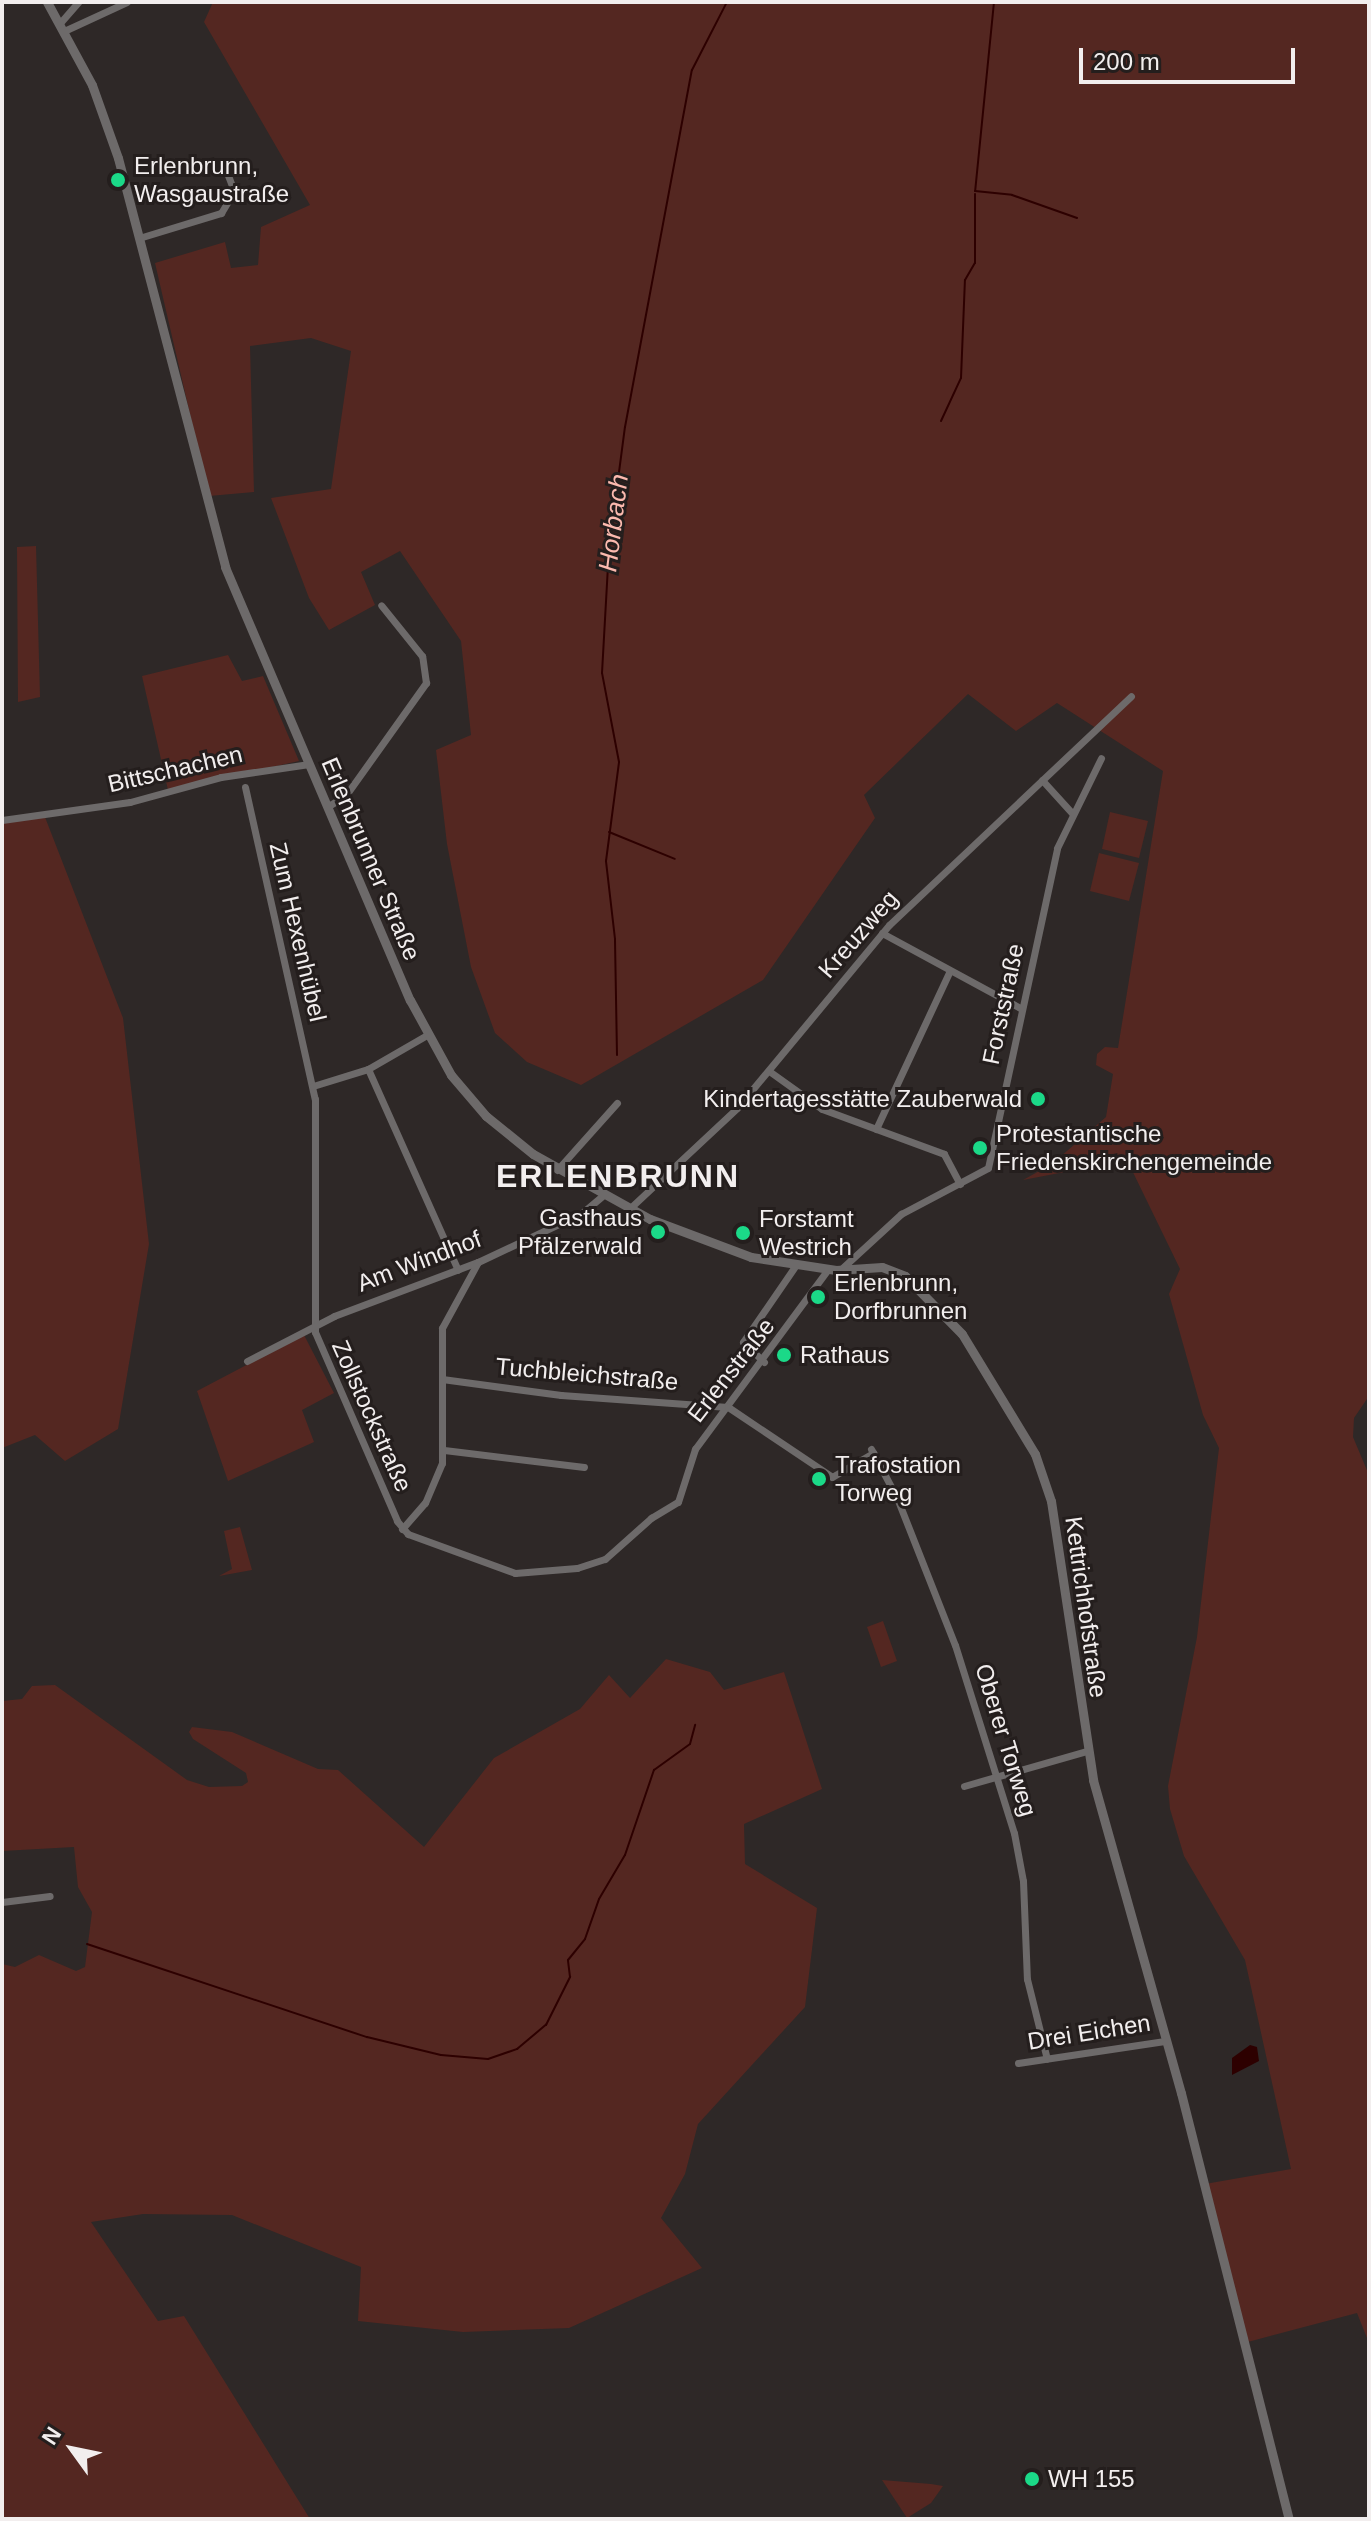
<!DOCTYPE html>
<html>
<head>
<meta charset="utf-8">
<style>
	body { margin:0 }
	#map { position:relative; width:1371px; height:2521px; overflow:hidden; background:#2e2827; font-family:Arial,sans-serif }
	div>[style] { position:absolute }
	.green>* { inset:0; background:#542721 }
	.water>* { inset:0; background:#2d0000 }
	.stream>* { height:2px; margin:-1px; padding:0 1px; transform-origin:1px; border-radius:1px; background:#2d0000 }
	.minor>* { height:7px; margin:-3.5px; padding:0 3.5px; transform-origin:3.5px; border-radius:3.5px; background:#6d6a6a }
	.tertiary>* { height:9px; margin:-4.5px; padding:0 4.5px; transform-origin:4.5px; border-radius:4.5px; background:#6d6a6a }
	.dots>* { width:22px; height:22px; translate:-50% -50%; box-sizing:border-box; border:4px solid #241e1d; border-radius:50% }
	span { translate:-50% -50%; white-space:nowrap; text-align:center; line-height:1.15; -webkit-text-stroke:6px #241e1d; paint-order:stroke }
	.poi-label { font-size:24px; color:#f2eeee }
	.left { translate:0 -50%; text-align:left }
	.right { translate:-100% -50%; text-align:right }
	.street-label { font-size:24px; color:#f2eeee }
	.water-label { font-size:26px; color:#fbb9ae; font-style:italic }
	.district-label { font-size:32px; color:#f2eeee; font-weight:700; letter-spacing:2px }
	.frame { position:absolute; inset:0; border:4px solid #f2eeee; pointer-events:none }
	.north { position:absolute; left:32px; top:2409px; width:80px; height:80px; -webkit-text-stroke:6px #241e1d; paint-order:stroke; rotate:303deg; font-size:22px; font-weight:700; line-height:32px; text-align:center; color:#f2eeee }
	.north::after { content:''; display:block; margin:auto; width:28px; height:36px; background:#f2eeee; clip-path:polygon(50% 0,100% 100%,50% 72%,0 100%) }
	.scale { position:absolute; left:1079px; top:48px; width:216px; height:36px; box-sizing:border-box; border:4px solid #f2eeee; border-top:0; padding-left:10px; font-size:24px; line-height:28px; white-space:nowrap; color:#f2eeee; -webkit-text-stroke:6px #241e1d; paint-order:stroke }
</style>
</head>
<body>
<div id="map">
	<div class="green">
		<i style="clip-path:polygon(213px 2px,1369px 2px,1369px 1396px,1354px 1418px,1353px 1437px,1369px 1475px,1369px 2343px,1357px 2313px,1244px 2343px,1205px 2184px,1291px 2169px,1245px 1960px,1184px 1856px,1170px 1809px,1168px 1786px,1197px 1637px,1219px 1448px,1203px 1415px,1169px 1294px,1180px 1269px,1127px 1160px,1023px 1180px,1052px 1164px,1106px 1117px,1113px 1074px,1096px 1065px,1097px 1054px,1105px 1047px,1118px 1048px,1163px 771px,1057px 703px,1016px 731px,968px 694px,864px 795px,875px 818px,763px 980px,581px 1085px,527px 1062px,495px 1033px,471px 967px,447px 844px,436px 750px,471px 735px,461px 641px,400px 551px,361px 572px,375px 605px,329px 630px,309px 598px,271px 498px,331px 489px,351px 351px,311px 338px,250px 346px,254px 492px,209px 496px,155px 263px,225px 242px,231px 268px,258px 265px,261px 227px,310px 205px,204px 22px)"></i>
		<i style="clip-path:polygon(36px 546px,40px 697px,18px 702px,17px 547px)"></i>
		<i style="clip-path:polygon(228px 655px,242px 681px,263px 676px,299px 761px,168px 790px,142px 676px)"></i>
		<i style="clip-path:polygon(43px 812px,123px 1018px,149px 1244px,118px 1429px,65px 1461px,35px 1435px,2px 1448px,2px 820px)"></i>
		<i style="clip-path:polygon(1110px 812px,1148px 821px,1139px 858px,1102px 849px)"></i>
		<i style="clip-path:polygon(1099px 853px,1139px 863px,1129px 901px,1090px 891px)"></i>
		<i style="clip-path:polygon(304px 1335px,334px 1393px,302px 1410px,314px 1442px,228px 1481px,197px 1391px)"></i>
		<i style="clip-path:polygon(240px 1527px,252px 1570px,219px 1576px,232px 1569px,224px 1531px)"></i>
		<i style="clip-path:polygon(883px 1621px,897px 1661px,881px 1667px,867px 1627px)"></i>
		<i style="clip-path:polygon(666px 1659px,710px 1672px,724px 1690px,784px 1672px,822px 1789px,744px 1824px,745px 1864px,817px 1908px,805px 2007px,698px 2124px,685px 2174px,661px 2218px,702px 2268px,569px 2328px,463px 2332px,358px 2321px,361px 2267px,232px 2215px,143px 2214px,91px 2222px,158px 2321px,184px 2316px,310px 2519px,2px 2519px,2px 1964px,15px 1967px,39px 1955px,76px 1971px,85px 1967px,92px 1912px,78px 1887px,74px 1847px,2px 1851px,2px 1701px,22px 1699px,32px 1686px,55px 1685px,187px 1780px,209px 1787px,242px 1786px,248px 1782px,246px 1773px,193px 1739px,189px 1732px,192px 1727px,232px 1732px,318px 1769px,338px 1770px,424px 1847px,494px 1758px,580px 1709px,609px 1675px,630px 1698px)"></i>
		<i style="clip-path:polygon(882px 2480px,931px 2484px,943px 2486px,931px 2503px,907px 2518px)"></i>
	</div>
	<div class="water">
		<i style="clip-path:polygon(1250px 2045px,1257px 2047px,1259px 2061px,1232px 2075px,1232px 2058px)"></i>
	</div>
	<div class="stream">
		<i style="left:994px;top:2px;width:190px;rotate:95.7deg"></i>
		<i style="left:975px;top:191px;width:37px;rotate:6deg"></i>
		<i style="left:1012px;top:195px;width:69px;rotate:19.5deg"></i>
		<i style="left:941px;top:421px;width:47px;rotate:-65.1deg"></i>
		<i style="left:961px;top:378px;width:98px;rotate:-87.7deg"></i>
		<i style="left:965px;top:280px;width:20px;rotate:-60deg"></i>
		<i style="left:975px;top:263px;width:69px;rotate:-90deg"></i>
		<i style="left:609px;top:832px;width:71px;rotate:22.2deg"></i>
		<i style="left:617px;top:1055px;width:116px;rotate:-91deg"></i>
		<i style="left:615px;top:939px;width:79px;rotate:-96.6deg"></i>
		<i style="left:606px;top:861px;width:100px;rotate:-82.5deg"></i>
		<i style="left:619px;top:762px;width:91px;rotate:-100.8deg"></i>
		<i style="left:602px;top:673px;width:125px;rotate:-86.8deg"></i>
		<i style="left:609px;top:548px;width:122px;rotate:-82.5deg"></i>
		<i style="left:625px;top:427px;width:363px;rotate:-79.4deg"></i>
		<i style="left:692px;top:70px;width:76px;rotate:-62.8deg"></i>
		<i style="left:87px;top:1944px;width:295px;rotate:18.4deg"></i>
		<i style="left:367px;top:2037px;width:76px;rotate:13.7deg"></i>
		<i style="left:441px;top:2055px;width:47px;rotate:4.9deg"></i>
		<i style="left:488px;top:2059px;width:31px;rotate:-19deg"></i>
		<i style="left:517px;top:2049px;width:38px;rotate:-40deg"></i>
		<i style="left:546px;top:2025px;width:54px;rotate:-63.4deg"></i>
		<i style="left:570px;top:1977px;width:17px;rotate:-97deg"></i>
		<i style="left:568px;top:1960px;width:27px;rotate:-51deg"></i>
		<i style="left:585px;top:1939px;width:42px;rotate:-70.7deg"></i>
		<i style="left:599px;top:1899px;width:51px;rotate:-59.4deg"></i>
		<i style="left:625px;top:1855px;width:90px;rotate:-71.2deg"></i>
		<i style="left:654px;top:1770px;width:44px;rotate:-35.8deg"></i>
		<i style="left:690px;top:1744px;width:20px;rotate:-75deg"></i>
	</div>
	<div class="minor">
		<i style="left:60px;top:23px;width:28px;rotate:-49deg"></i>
		<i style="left:64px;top:31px;width:69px;rotate:-24.7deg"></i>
		<i style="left:139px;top:238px;width:86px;rotate:-17deg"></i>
		<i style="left:221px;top:213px;width:26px;rotate:-59deg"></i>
		<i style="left:234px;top:191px;width:22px;rotate:-111deg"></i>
		<i style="left:1042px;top:780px;width:45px;rotate:47.7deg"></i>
		<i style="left:245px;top:787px;width:320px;rotate:77.4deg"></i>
		<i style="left:315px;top:1099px;width:233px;rotate:90deg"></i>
		<i style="left:315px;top:1332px;width:206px;rotate:66.5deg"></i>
		<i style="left:397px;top:1521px;width:17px;rotate:50deg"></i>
		<i style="left:408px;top:1534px;width:114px;rotate:20deg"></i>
		<i style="left:515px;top:1573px;width:62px;rotate:-4.6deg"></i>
		<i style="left:577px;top:1568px;width:29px;rotate:-18deg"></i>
		<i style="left:605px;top:1559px;width:62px;rotate:-41.7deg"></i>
		<i style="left:651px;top:1518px;width:31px;rotate:-31deg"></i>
		<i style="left:678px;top:1502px;width:56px;rotate:-72.2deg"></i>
		<i style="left:695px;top:1449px;width:224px;rotate:-53.5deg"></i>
		<i style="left:327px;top:807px;width:22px;rotate:-32deg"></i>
		<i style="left:346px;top:795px;width:138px;rotate:-54.5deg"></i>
		<i style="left:426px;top:683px;width:27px;rotate:-98deg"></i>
		<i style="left:422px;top:656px;width:65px;rotate:-128.8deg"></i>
		<i style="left:2px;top:820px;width:129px;rotate:-8deg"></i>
		<i style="left:130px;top:802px;width:94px;rotate:-15.4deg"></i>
		<i style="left:221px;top:777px;width:89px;rotate:-8.4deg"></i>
		<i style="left:882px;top:933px;width:159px;rotate:28.5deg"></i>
		<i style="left:368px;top:1069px;width:220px;rotate:65.9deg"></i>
		<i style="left:769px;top:1071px;width:65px;rotate:35.6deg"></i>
		<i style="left:822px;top:1109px;width:130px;rotate:20.2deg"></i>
		<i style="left:944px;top:1154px;width:34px;rotate:62deg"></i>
		<i style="left:313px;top:1086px;width:58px;rotate:-17.2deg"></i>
		<i style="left:368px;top:1069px;width:68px;rotate:-30deg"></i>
		<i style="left:876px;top:1129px;width:175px;rotate:-65deg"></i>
		<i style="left:557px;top:1170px;width:90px;rotate:-48.2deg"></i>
		<i style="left:628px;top:1210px;width:149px;rotate:-43.1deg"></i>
		<i style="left:737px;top:1108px;width:238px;rotate:-50.3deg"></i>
		<i style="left:889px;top:925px;width:333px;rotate:-43.4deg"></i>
		<i style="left:840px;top:1270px;width:83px;rotate:-42.6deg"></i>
		<i style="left:901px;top:1214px;width:98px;rotate:-27.9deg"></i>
		<i style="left:988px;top:1168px;width:327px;rotate:-77.8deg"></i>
		<i style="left:1057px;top:848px;width:100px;rotate:-63.9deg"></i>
		<i style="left:247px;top:1361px;width:98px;rotate:-27.3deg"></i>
		<i style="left:334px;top:1316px;width:154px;rotate:-20.6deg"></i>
		<i style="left:478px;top:1262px;width:115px;rotate:-25.2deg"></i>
		<i style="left:582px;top:1213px;width:26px;rotate:-40deg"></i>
		<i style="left:764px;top:1362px;width:29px;rotate:-136deg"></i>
		<i style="left:743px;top:1342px;width:93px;rotate:-55.5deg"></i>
		<i style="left:442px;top:1379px;width:120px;rotate:7.7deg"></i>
		<i style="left:561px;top:1395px;width:167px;rotate:4.1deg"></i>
		<i style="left:728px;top:1407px;width:125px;rotate:33.9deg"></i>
		<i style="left:832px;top:1477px;width:48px;rotate:-30.3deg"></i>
		<i style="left:871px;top:1449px;width:55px;rotate:62deg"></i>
		<i style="left:897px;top:1498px;width:158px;rotate:68.5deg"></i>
		<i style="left:955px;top:1645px;width:197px;rotate:72.6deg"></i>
		<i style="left:1014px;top:1833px;width:49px;rotate:79.4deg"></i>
		<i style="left:1023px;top:1881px;width:98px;rotate:87.7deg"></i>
		<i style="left:1027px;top:1979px;width:82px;rotate:76deg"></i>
		<i style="left:444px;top:1450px;width:141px;rotate:6.9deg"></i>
		<i style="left:402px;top:1529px;width:35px;rotate:-49deg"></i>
		<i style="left:425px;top:1503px;width:43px;rotate:-67deg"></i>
		<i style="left:442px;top:1463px;width:135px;rotate:-90deg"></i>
		<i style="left:442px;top:1328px;width:75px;rotate:-61.4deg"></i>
		<i style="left:964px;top:1786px;width:128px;rotate:-15.9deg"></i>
		<i style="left:2px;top:1902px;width:48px;rotate:-7.1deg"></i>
		<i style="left:1018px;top:2063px;width:150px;rotate:-8.5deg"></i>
	</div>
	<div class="tertiary">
		<i style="left:47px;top:2px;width:94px;rotate:61.5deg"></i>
		<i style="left:92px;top:85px;width:77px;rotate:70.4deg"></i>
		<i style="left:118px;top:158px;width:423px;rotate:75.3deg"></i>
		<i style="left:225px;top:567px;width:471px;rotate:66.9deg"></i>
		<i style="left:410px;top:1000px;width:85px;rotate:61.3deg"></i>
		<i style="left:451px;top:1075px;width:54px;rotate:49.5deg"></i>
		<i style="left:486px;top:1116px;width:60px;rotate:39deg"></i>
		<i style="left:533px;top:1154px;width:134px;rotate:29.1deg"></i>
		<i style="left:650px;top:1219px;width:108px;rotate:20.6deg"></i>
		<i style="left:751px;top:1257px;width:86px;rotate:8.7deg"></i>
		<i style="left:836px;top:1270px;width:46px;rotate:-3.7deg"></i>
		<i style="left:882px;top:1267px;width:25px;rotate:21deg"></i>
		<i style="left:905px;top:1276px;width:81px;rotate:45.5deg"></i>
		<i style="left:962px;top:1334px;width:140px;rotate:58.7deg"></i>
		<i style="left:1035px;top:1454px;width:50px;rotate:71.2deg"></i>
		<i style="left:1051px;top:1501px;width:282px;rotate:81.4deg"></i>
		<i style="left:1093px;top:1780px;width:325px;rotate:74.3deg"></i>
		<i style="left:1181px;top:2093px;width:439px;rotate:75.8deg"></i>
	</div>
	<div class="dots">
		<i style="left:118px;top:180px;background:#1bd988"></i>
		<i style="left:1038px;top:1099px;background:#1bd988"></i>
		<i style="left:980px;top:1148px;background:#1bd988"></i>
		<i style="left:658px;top:1232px;background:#1bd988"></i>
		<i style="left:743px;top:1233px;background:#1bd988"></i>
		<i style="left:818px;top:1297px;background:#1bd988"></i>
		<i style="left:784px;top:1355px;background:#1bd988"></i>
		<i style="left:819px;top:1479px;background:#1bd988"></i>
		<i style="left:1032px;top:2479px;background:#1bd988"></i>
	</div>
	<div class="poi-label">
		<span class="left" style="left:134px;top:180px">Erlenbrunn,<br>Wasgaustraße</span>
		<span class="right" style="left:1022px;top:1099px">Kindertagesstätte Zauberwald</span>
		<span class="left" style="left:996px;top:1148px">Protestantische<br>Friedenskirchengemeinde</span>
		<span class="right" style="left:642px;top:1232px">Gasthaus<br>Pfälzerwald</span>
		<span class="left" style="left:759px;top:1233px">Forstamt<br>Westrich</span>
		<span class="left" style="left:834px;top:1297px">Erlenbrunn,<br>Dorfbrunnen</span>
		<span class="left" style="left:800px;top:1355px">Rathaus</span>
		<span class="left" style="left:835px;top:1479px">Trafostation<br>Torweg</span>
		<span class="left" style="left:1048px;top:2479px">WH 155</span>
	</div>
	<div class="street-label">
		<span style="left:175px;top:769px;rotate:-13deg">Bittschachen</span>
		<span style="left:371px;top:859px;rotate:67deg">Erlenbrunner Straße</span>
		<span style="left:298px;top:932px;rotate:77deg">Zum Hexenhübel</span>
		<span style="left:858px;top:934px;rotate:-49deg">Kreuzweg</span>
		<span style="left:1003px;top:1004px;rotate:-78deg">Forststraße</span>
		<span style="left:419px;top:1261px;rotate:-21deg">Am Windhof</span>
		<span style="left:731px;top:1370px;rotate:-52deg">Erlenstraße</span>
		<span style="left:587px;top:1374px;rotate:5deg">Tuchbleichstraße</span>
		<span style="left:372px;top:1416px;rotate:66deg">Zollstockstraße</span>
		<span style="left:1086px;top:1607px;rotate:82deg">Kettrichhofstraße</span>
		<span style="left:1006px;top:1740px;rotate:73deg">Oberer Torweg</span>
		<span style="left:1089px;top:2032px;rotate:-9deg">Drei Eichen</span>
	</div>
	<div class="water-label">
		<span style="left:614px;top:523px;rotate:-83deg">Horbach</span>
	</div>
	<div class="district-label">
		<span style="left:618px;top:1176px">ERLENBRUNN</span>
	</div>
	<div class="frame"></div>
	<div class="north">N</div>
	<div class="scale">200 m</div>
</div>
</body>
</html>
